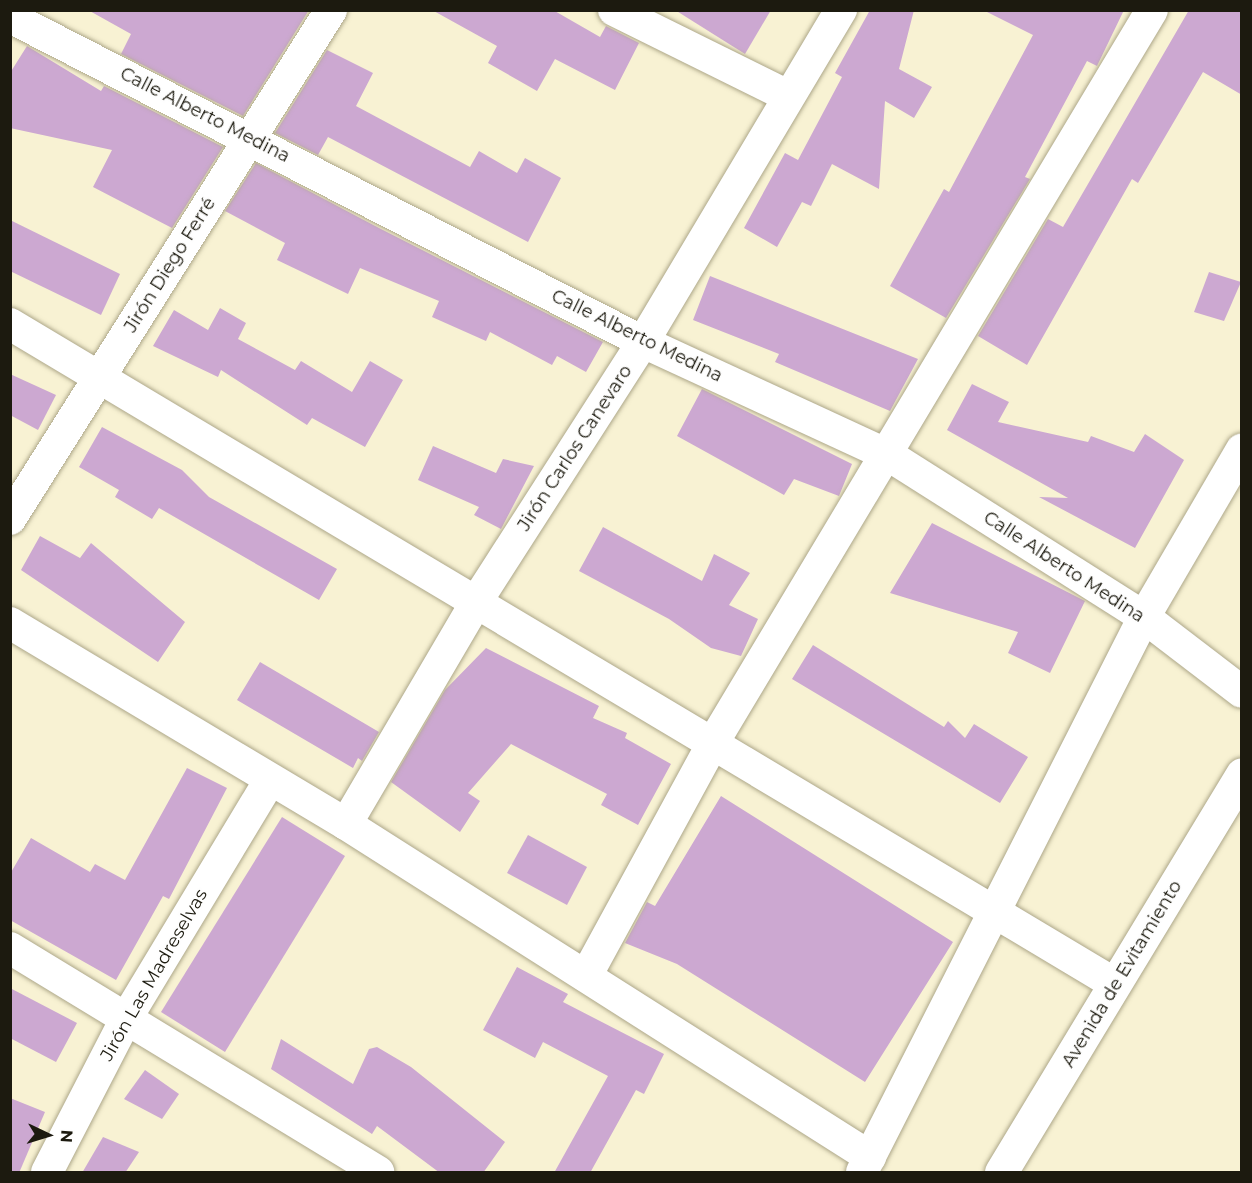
<!DOCTYPE html>
<html>
<head>
<meta charset="utf-8">
<style>
	body { margin:0 }
	#map { position:relative; width:1252px; height:1183px; overflow:hidden; background:#f8f2d3; font-family:Montserrat,sans-serif }
	div>[style] { position:absolute }
	.building>* { inset:0; background:#cca8d1 }
	.roads { filter:drop-shadow(0 0 2px #ada789) drop-shadow(0 0 2px #ada789) }
	.street>* { height:32px; margin:-16px; padding:0 16px; transform-origin:16px; border-radius:16px; background:#fff }
	.secondary>* { height:33px; margin:-16.5px; padding:0 16.5px; transform-origin:16.5px; border-radius:16.5px; background:#fff }
	span { translate:-50% -50%; white-space:nowrap; text-align:center; line-height:1.15; -webkit-text-stroke:4.5px #fefefe; paint-order:stroke }
	.street-label { font-size:18px; color:#1c1a0f }
	.frame { position:absolute; inset:0; border:12px solid #1c1a0f; pointer-events:none }
	.north { position:absolute; left:18px; top:1105px; width:60px; height:60px; -webkit-text-stroke:4px #fefefe; paint-order:stroke; rotate:94deg; font-size:16px; font-weight:700; line-height:24px; text-align:center; color:#1c1a0f }
	.north::after { content:''; display:block; margin:auto; width:21px; height:27px; background:#1c1a0f; clip-path:polygon(50% 0,100% 100%,50% 72%,0 100%) }
</style>
</head>
<body>
<div id="map">
	<div class="building">
		<i style="clip-path:polygon(88px 10px,309px 10px,243px 116px,121px 54px,131px 34px)"></i>
		<i style="clip-path:polygon(432px 10px,553px 10px,600px 37px,606px 26px,639px 43px,615px 90px,555px 59px,537px 91px,488px 63px,497px 46px)"></i>
		<i style="clip-path:polygon(675px 10px,771px 10px,745px 54px)"></i>
		<i style="clip-path:polygon(870px 10px,914px 10px,899px 69px,932px 87px,914px 118px,885px 101px,879px 189px,832px 164px,811px 206px,802px 202px,777px 247px,744px 228px,785px 153px,798px 160px,842px 77px,835px 73px)"></i>
		<i style="clip-path:polygon(983px 10px,1124px 10px,1097px 66px,1087px 61px,1025px 177px,1030px 179px,946px 318px,890px 286px,944px 189px,949px 192px,1033px 35px)"></i>
		<i style="clip-path:polygon(1189px 10px,1242px 10px,1242px 95px,1203px 72px,1138px 183px,1132px 179px,1027px 365px,978px 336px,1048px 219px,1063px 227px)"></i>
		<i style="clip-path:polygon(27px 46px,101px 91px,104px 86px,223px 147px,172px 228px,93px 187px,112px 150px,10px 128px,10px 73px)"></i>
		<i style="clip-path:polygon(327px 50px,373px 73px,356px 106px,470px 167px,479px 151px,517px 173px,525px 158px,561px 178px,528px 242px,328px 137px,318px 155px,275px 133px)"></i>
		<i style="clip-path:polygon(256px 163px,379px 228px,603px 342px,586px 372px,557px 356px,552px 365px,490px 332px,486px 341px,432px 317px,439px 301px,360px 268px,348px 294px,277px 260px,285px 243px,225px 211px)"></i>
		<i style="clip-path:polygon(10px 220px,120px 274px,101px 315px,10px 271px)"></i>
		<i style="clip-path:polygon(1209px 272px,1241px 282px,1224px 321px,1194px 312px)"></i>
		<i style="clip-path:polygon(710px 276px,918px 359px,890px 411px,775px 362px,779px 354px,693px 320px)"></i>
		<i style="clip-path:polygon(220px 308px,246px 323px,238px 339px,295px 370px,301px 361px,352px 392px,370px 361px,403px 380px,365px 447px,312px 418px,307px 425px,221px 370px,218px 377px,153px 346px,174px 310px,208px 330px)"></i>
		<i style="clip-path:polygon(10px 374px,56px 395px,38px 430px,10px 415px)"></i>
		<i style="clip-path:polygon(972px 384px,1009px 402px,998px 422px,1088px 442px,1091px 436px,1134px 452px,1145px 434px,1184px 460px,1135px 548px,1039px 497px,1068px 498px,947px 430px)"></i>
		<i style="clip-path:polygon(702px 389px,852px 464px,839px 496px,794px 479px,784px 495px,677px 436px)"></i>
		<i style="clip-path:polygon(102px 427px,182px 470px,209px 497px,337px 569px,319px 600px,159px 508px,152px 519px,115px 497px,119px 490px,79px 467px)"></i>
		<i style="clip-path:polygon(433px 446px,496px 473px,503px 459px,534px 466px,501px 529px,474px 515px,479px 507px,418px 480px)"></i>
		<i style="clip-path:polygon(932px 523px,1085px 601px,1050px 673px,1008px 653px,1018px 632px,890px 593px)"></i>
		<i style="clip-path:polygon(603px 527px,702px 581px,714px 554px,750px 573px,729px 605px,758px 619px,741px 656px,711px 648px,669px 619px,579px 571px)"></i>
		<i style="clip-path:polygon(40px 536px,80px 558px,91px 543px,185px 622px,158px 662px,21px 570px)"></i>
		<i style="clip-path:polygon(813px 645px,944px 727px,948px 721px,965px 738px,974px 724px,1028px 757px,1000px 803px,792px 679px)"></i>
		<i style="clip-path:polygon(486px 648px,599px 706px,593px 718px,627px 733px,625px 738px,671px 764px,638px 825px,601px 805px,607px 794px,511px 744px,468px 793px,480px 801px,460px 832px,391px 782px,445px 690px)"></i>
		<i style="clip-path:polygon(260px 662px,379px 732px,362px 761px,358px 758px,353px 768px,237px 700px)"></i>
		<i style="clip-path:polygon(187px 768px,227px 788px,169px 899px,163px 896px,116px 980px,10px 920px,10px 874px,31px 838px,90px 872px,95px 864px,125px 880px)"></i>
		<i style="clip-path:polygon(721px 796px,953px 942px,865px 1082px,677px 964px,625px 943px,647px 902px,655px 906px)"></i>
		<i style="clip-path:polygon(282px 817px,345px 856px,225px 1052px,161px 1012px)"></i>
		<i style="clip-path:polygon(528px 835px,587px 867px,567px 905px,507px 873px)"></i>
		<i style="clip-path:polygon(517px 967px,568px 994px,563px 1002px,664px 1054px,644px 1094px,636px 1090px,590px 1173px,554px 1173px,608px 1076px,543px 1042px,535px 1058px,483px 1030px)"></i>
		<i style="clip-path:polygon(10px 988px,77px 1023px,56px 1062px,10px 1038px)"></i>
		<i style="clip-path:polygon(281px 1039px,353px 1084px,369px 1049px,377px 1047px,411px 1067px,505px 1142px,483px 1173px,440px 1173px,377px 1126px,372px 1134px,271px 1069px)"></i>
		<i style="clip-path:polygon(145px 1070px,179px 1094px,162px 1119px,124px 1099px)"></i>
		<i style="clip-path:polygon(10px 1098px,45px 1112px,19px 1173px,10px 1173px)"></i>
		<i style="clip-path:polygon(103px 1137px,139px 1152px,125px 1173px,82px 1173px)"></i>
	</div>
	<div class="roads">
		<div class="street">
			<i style="left:614px;top:10px;width:194px;rotate:26.3deg"></i>
			<i style="left:10px;top:17px;width:712px;rotate:27.18deg"></i>
			<i style="left:643px;top:342px;width:272px;rotate:24.8deg"></i>
			<i style="left:890px;top:456px;width:301px;rotate:32.4deg"></i>
			<i style="left:1144px;top:617px;width:123px;rotate:37.4deg"></i>
			<i style="left:10px;top:324px;width:1287px;rotate:30.85deg"></i>
			<i style="left:10px;top:519px;width:602px;rotate:-57.76deg"></i>
			<i style="left:10px;top:623px;width:392px;rotate:30.9deg"></i>
			<i style="left:346px;top:824px;width:621px;rotate:32.44deg"></i>
			<i style="left:346px;top:824px;width:257px;rotate:-59.6deg"></i>
			<i style="left:476px;top:602px;width:309px;rotate:-57.3deg"></i>
			<i style="left:643px;top:342px;width:387px;rotate:-59.2deg"></i>
			<i style="left:10px;top:948px;width:431px;rotate:31.3deg"></i>
			<i style="left:586px;top:976px;width:268px;rotate:-61.4deg"></i>
			<i style="left:714px;top:741px;width:852px;rotate:-59.07deg"></i>
			<i style="left:47px;top:1172px;width:174px;rotate:-62.7deg"></i>
			<i style="left:127px;top:1017px;width:275px;rotate:-58.9deg"></i>
			<i style="left:862px;top:1172px;width:623px;rotate:-63.06deg"></i>
			<i style="left:1144px;top:617px;width:194px;rotate:-59.7deg"></i>
		</div>
		<div class="secondary">
			<i style="left:1001px;top:1172px;width:465px;rotate:-58.8deg"></i>
		</div>
	</div>
	<div class="street-label">
		<span style="left:205px;top:115px;rotate:27deg">Calle Alberto Medina</span>
		<span style="left:170px;top:265px;rotate:-58deg">Jirón Diego Ferré</span>
		<span style="left:637px;top:336px;rotate:26deg">Calle Alberto Medina</span>
		<span style="left:575px;top:448px;rotate:-57deg">Jirón Carlos Canevaro</span>
		<span style="left:1064px;top:567px;rotate:33deg">Calle Alberto Medina</span>
		<span style="left:1122px;top:974px;rotate:-59deg">Avenida de Evitamiento</span>
		<span style="left:154px;top:975px;rotate:-60deg">Jirón Las Madreselvas</span>
	</div>
	<div class="frame"></div>
	<div class="north">N</div>
</div>
</body>
</html>
